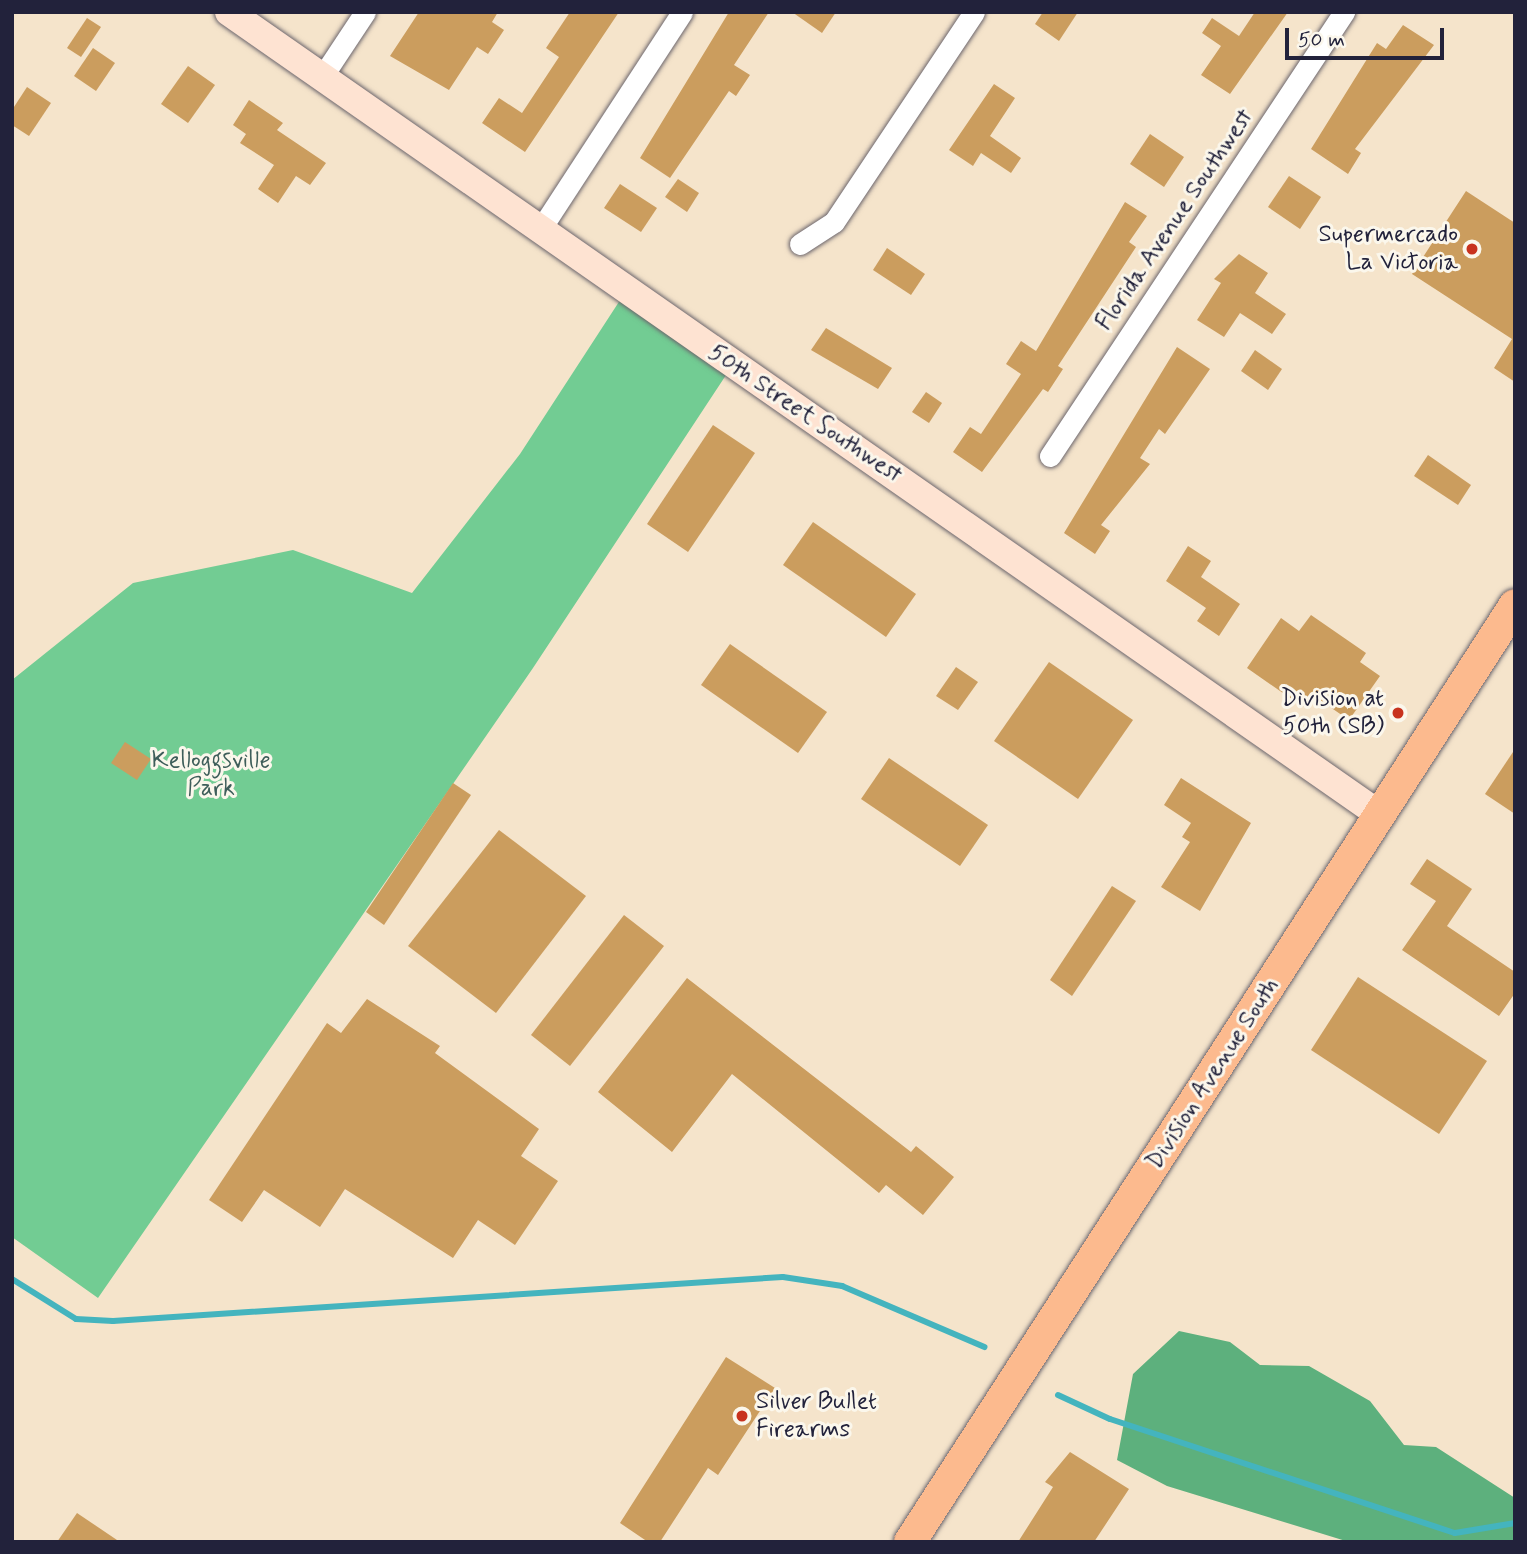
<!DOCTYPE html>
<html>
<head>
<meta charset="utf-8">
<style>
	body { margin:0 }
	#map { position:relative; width:1527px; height:1554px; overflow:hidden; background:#f5e4cb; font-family:Mynerve,sans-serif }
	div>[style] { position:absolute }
	.green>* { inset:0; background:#72cc93 }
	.forest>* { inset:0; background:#5db07d }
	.stream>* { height:6px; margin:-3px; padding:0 3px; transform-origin:3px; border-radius:3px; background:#44b4be }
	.building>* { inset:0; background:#cb9d5e }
	.roads { filter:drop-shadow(0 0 2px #6c666d) drop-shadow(0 0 2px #6c666d) }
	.street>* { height:21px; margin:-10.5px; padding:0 10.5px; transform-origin:10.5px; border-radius:10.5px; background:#fff }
	.secondary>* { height:28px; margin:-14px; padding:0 14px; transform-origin:14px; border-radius:14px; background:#fee3d2 }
	.primary>* { height:32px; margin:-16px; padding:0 16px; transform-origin:16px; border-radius:16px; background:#fcba8e }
	.dots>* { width:19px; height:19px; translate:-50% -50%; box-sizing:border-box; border:4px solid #fbf7ec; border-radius:50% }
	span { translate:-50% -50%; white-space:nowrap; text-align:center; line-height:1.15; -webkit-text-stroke:6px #fbf7ec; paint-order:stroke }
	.street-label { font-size:24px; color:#22223b }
	.poi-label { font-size:24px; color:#22223b }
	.right { translate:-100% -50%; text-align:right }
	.left { translate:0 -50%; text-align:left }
	.park-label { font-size:24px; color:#3e5e5a }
	.frame { position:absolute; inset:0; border:14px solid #22223b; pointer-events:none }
	.scale { position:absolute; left:1285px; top:28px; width:159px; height:32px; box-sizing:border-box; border:4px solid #22223b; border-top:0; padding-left:9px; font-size:21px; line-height:24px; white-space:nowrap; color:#22223b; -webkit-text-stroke:5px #fbf7ec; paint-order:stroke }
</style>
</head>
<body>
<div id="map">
	<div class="green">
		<i style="clip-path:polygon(626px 291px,732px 366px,533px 668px,98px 1298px,12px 1237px,12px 680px,133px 583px,293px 550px,412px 593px,520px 454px)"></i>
	</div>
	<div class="forest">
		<i style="clip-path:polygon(1179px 1331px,1230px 1342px,1260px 1365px,1309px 1366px,1370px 1401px,1404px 1445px,1436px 1447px,1515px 1498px,1515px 1542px,1349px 1542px,1167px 1486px,1117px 1460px,1133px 1374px)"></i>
	</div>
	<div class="stream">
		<i style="left:12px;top:1279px;width:75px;rotate:32deg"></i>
		<i style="left:76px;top:1319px;width:37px;rotate:3deg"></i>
		<i style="left:113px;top:1321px;width:671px;rotate:-3.76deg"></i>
		<i style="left:783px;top:1277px;width:60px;rotate:8.7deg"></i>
		<i style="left:842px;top:1286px;width:155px;rotate:23.2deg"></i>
		<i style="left:1058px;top:1395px;width:57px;rotate:24.8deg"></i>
		<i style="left:1110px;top:1419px;width:363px;rotate:18.3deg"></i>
		<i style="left:1455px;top:1533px;width:61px;rotate:-9.5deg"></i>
	</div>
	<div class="building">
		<i style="clip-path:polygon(419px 12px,498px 12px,492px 22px,504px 30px,488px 54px,477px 47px,449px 90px,390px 56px)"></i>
		<i style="clip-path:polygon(570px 12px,619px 12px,525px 152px,482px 123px,499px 98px,522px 113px,559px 57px,546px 48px)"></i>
		<i style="clip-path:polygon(729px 12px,769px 12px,734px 65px,750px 75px,736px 96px,729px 91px,670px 178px,640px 158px)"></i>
		<i style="clip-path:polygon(792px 12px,836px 12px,822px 33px)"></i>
		<i style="clip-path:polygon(1043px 12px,1078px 12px,1059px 41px,1035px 24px)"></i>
		<i style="clip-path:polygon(1255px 12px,1288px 12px,1230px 94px,1201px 75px,1221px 46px,1202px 33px,1212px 18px,1239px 36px)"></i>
		<i style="clip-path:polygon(87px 18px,101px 27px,81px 57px,67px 48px)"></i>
		<i style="clip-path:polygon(1403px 25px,1434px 45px,1355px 149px,1361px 153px,1348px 174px,1311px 149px,1377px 43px,1386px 49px)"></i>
		<i style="clip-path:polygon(93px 48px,115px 63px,96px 91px,74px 76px)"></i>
		<i style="clip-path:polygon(188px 66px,215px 85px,188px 123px,161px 104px)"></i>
		<i style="clip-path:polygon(994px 84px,1015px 98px,990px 136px,1021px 158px,1011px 173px,981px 153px,973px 166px,949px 150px)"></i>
		<i style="clip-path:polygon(27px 87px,51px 103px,29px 136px,12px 125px,12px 110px)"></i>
		<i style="clip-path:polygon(249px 100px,283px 123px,277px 130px,326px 163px,310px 185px,296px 176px,278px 203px,258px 189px,274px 165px,240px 143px,246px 134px,233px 125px)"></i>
		<i style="clip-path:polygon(1150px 134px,1184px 157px,1164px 187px,1130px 164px)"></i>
		<i style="clip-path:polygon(1289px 176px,1321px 197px,1300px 229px,1268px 207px)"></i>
		<i style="clip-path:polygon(678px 179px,699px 193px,687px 212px,665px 197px)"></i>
		<i style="clip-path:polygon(620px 184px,657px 208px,641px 232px,604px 208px)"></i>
		<i style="clip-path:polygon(1466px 191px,1515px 223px,1515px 382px,1494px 368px,1512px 339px,1412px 274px)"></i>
		<i style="clip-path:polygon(1125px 202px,1147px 216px,1129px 242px,1136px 247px,1058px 366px,1063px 369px,1048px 392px,1043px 389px,982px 472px,953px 452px,970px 427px,981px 434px,1021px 374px,1006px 364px,1021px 341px,1036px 351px)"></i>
		<i style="clip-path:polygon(887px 248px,925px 274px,911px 295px,873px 270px)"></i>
		<i style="clip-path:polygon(1239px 254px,1268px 273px,1255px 293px,1286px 314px,1272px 334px,1240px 313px,1224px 337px,1197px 320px,1221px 283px,1214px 279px)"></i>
		<i style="clip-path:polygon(826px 328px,892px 368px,878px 389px,811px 350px)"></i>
		<i style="clip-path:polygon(1177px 347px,1210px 369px,1165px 434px,1159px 429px,1140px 458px,1150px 464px,1101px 525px,1110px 531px,1095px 554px,1064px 533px)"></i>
		<i style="clip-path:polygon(1255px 350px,1282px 369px,1268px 390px,1241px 371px)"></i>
		<i style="clip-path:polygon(926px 392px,942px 403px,929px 423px,912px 412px)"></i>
		<i style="clip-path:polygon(713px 425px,755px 453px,688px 552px,647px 524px)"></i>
		<i style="clip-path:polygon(1428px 455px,1471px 485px,1458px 505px,1414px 476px)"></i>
		<i style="clip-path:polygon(813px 522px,916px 594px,886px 637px,783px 565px)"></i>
		<i style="clip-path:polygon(1188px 546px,1211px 561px,1201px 577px,1240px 604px,1219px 636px,1197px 621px,1206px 608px,1166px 581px)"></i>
		<i style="clip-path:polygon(1311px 615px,1366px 653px,1360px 662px,1380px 676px,1349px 720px,1311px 694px,1303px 707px,1247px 668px,1281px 618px,1299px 631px)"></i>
		<i style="clip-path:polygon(730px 644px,827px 712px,798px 753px,701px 685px)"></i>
		<i style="clip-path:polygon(1049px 662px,1133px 720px,1078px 799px,994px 741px)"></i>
		<i style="clip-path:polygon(956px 667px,978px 682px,958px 710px,936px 696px)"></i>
		<i style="clip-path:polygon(125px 742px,151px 759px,137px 780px,111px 763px)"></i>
		<i style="clip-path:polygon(1515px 749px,1515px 814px,1485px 794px)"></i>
		<i style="clip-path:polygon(889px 758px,988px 825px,960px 866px,861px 799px)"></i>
		<i style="clip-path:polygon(1181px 778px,1251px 823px,1200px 911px,1161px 887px,1190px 842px,1182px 837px,1191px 823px,1164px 805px)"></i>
		<i style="clip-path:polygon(453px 783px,471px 795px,384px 925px,366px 912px)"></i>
		<i style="clip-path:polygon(499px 830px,586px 896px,496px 1013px,408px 946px)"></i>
		<i style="clip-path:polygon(1427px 859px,1472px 889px,1447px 926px,1515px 972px,1515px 993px,1499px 1016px,1402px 950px,1436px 901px,1410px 884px)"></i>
		<i style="clip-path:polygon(1112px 886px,1136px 901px,1072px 996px,1050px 980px)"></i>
		<i style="clip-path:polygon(624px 915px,664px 946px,570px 1066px,531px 1035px)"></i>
		<i style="clip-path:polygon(1358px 977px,1487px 1061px,1439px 1134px,1311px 1050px)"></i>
		<i style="clip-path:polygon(687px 978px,911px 1152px,916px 1146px,954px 1177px,923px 1215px,886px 1185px,879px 1193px,732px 1074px,672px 1152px,598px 1092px)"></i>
		<i style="clip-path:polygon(367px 999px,440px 1046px,435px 1053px,539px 1129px,521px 1156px,558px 1181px,515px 1245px,478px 1220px,453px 1258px,345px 1189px,320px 1227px,264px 1190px,242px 1222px,209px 1200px,327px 1023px,341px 1033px)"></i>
		<i style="clip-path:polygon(726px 1357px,775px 1388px,718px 1475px,708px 1468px,660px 1542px,648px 1542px,620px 1523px)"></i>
		<i style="clip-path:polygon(1070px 1452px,1129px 1489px,1094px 1542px,1018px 1542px,1053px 1487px,1045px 1482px)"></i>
		<i style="clip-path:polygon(77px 1513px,120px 1542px,57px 1542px)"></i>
	</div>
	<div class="roads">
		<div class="street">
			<i style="left:322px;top:77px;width:78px;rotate:-56.5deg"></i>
			<i style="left:540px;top:230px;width:260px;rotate:-56.9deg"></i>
			<i style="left:800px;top:244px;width:40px;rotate:-32.9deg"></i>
			<i style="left:834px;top:222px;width:252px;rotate:-56.3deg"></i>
			<i style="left:1050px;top:456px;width:533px;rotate:-56.49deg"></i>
		</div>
		<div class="secondary">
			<i style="left:229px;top:12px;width:1403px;rotate:34.9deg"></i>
		</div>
		<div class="primary">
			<i style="left:910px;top:1542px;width:1115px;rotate:-57.15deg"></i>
		</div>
	</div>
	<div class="dots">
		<i style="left:1472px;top:249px;background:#c8321e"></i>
		<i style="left:1398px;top:713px;background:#c8321e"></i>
		<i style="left:742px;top:1416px;background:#c8321e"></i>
	</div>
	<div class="street-label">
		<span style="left:1175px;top:220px;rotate:-56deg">Florida Avenue Southwest</span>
		<span style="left:805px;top:414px;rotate:34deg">50th Street Southwest</span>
		<span style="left:1213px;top:1074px;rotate:-57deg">Division Avenue South</span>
	</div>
	<div class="poi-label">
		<span class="right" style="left:1458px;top:249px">Supermercado<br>La Victoria</span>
		<span class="right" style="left:1384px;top:713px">Division at<br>50th (SB)</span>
		<span class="left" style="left:756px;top:1416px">Silver Bullet<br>Firearms</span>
	</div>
	<div class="park-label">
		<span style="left:211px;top:775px">Kelloggsville<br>Park</span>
	</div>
	<div class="frame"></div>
	<div class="scale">50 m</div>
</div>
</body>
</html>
